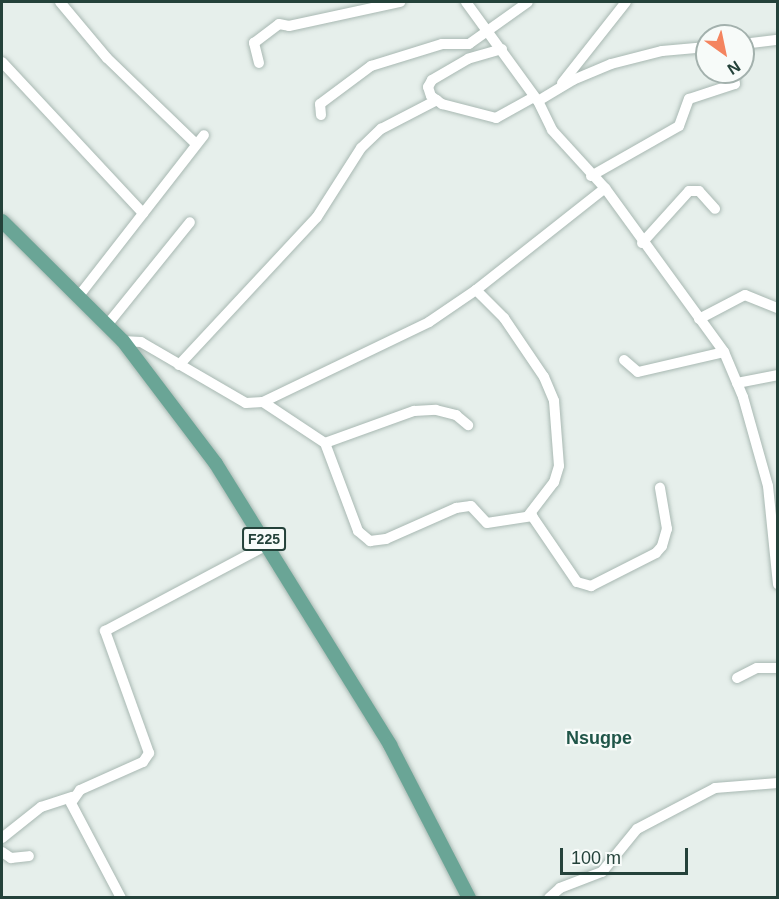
<!DOCTYPE html>
<html>
<head>
<meta charset="utf-8">
<style>
	body { margin:0 }
	#map { position:relative; width:779px; height:899px; overflow:hidden; background:#e6efeb; font-family:Arial,sans-serif }
	div>[style] { position:absolute }
	.roads { filter:drop-shadow(0 0 2px #a8b8b2) drop-shadow(0 0 2px #a8b8b2) }
	.minor>* { height:10px; margin:-5px; padding:0 5px; transform-origin:5px; border-radius:5px; background:#fff }
	.major>* { height:14px; margin:-7px; padding:0 7px; transform-origin:7px; border-radius:7px; background:#6aa596 }
	span { translate:-50% -50%; white-space:nowrap; text-align:center; line-height:1.15; -webkit-text-stroke:4.5px #f7fbf9; paint-order:stroke }
	.shield-label span { padding:2px 4px; background:#f7fbf9; border:2px solid; border-radius:4px; -webkit-text-stroke-width:0 }
	.shield-label { font-size:14px; color:#24423a; font-weight:700 }
	.quarter-label { font-size:18px; color:#1f5548; font-weight:700 }
	.frame { position:absolute; inset:0; border:3px solid #24423a; pointer-events:none }
	.north { position:absolute; left:695px; top:24px; width:60px; height:60px; box-sizing:border-box; background:#f7fbf9; border:2px solid #a3b1ad; border-radius:50%; rotate:147deg; font-size:16px; font-weight:700; line-height:24px; text-align:center; color:#24423a }
	.north::after { content:''; display:block; margin:auto; width:21px; height:27px; background:#f4845f; clip-path:polygon(50% 0,100% 100%,50% 72%,0 100%) }
	.scale { position:absolute; left:560px; top:848px; width:128px; height:27px; box-sizing:border-box; border:3px solid #24423a; border-top:0; padding-left:8px; font-size:18px; line-height:21px; white-space:nowrap; color:#24423a; -webkit-text-stroke:4px #f7fbf9; paint-order:stroke }
</style>
</head>
<body>
<div id="map">
	<div class="roads">
		<div class="minor">
			<i style="left:60px;top:2px;width:73px;rotate:50deg"></i>
			<i style="left:107px;top:58px;width:124px;rotate:44deg"></i>
			<i style="left:466px;top:2px;width:122px;rotate:54deg"></i>
			<i style="left:538px;top:101px;width:32px;rotate:64deg"></i>
			<i style="left:552px;top:130px;width:79px;rotate:47.6deg"></i>
			<i style="left:605px;top:188px;width:203px;rotate:54deg"></i>
			<i style="left:724px;top:352px;width:49px;rotate:67.1deg"></i>
			<i style="left:743px;top:397px;width:92px;rotate:74.3deg"></i>
			<i style="left:768px;top:486px;width:99px;rotate:84.2deg"></i>
			<i style="left:743px;top:44px;width:35px;rotate:-7deg"></i>
			<i style="left:502px;top:49px;width:35px;rotate:164deg"></i>
			<i style="left:468px;top:59px;width:42px;rotate:149.7deg"></i>
			<i style="left:432px;top:80px;width:8px;rotate:120deg"></i>
			<i style="left:428px;top:87px;width:9px;rotate:72deg"></i>
			<i style="left:431px;top:96px;width:14px;rotate:36deg"></i>
			<i style="left:442px;top:104px;width:56px;rotate:14.5deg"></i>
			<i style="left:496px;top:118px;width:43px;rotate:-28.9deg"></i>
			<i style="left:2px;top:62px;width:207px;rotate:47deg"></i>
			<i style="left:259px;top:63px;width:21px;rotate:-104deg"></i>
			<i style="left:254px;top:43px;width:31px;rotate:-37deg"></i>
			<i style="left:279px;top:24px;width:10px;rotate:11deg"></i>
			<i style="left:289px;top:26px;width:114px;rotate:-12.2deg"></i>
			<i style="left:562px;top:83px;width:103px;rotate:-51.7deg"></i>
			<i style="left:538px;top:101px;width:41px;rotate:-31deg"></i>
			<i style="left:573px;top:80px;width:41px;rotate:-22.8deg"></i>
			<i style="left:611px;top:64px;width:53px;rotate:-14.3deg"></i>
			<i style="left:662px;top:51px;width:45px;rotate:-5.1deg"></i>
			<i style="left:321px;top:115px;width:11px;rotate:-95deg"></i>
			<i style="left:320px;top:104px;width:64px;rotate:-36.7deg"></i>
			<i style="left:371px;top:66px;width:74px;rotate:-17.2deg"></i>
			<i style="left:442px;top:44px;width:27px"></i>
			<i style="left:469px;top:44px;width:72px;rotate:-35.4deg"></i>
			<i style="left:591px;top:176px;width:101px;rotate:-29.6deg"></i>
			<i style="left:679px;top:126px;width:29px;rotate:-70deg"></i>
			<i style="left:689px;top:99px;width:48px;rotate:-18.1deg"></i>
			<i style="left:735px;top:84px;width:12px;rotate:-99deg"></i>
			<i style="left:642px;top:243px;width:70px;rotate:-47.9deg"></i>
			<i style="left:689px;top:191px;width:10px"></i>
			<i style="left:699px;top:191px;width:24px;rotate:48deg"></i>
			<i style="left:476px;top:290px;width:40px;rotate:45deg"></i>
			<i style="left:504px;top:318px;width:71px;rotate:55.9deg"></i>
			<i style="left:544px;top:377px;width:26px;rotate:67deg"></i>
			<i style="left:554px;top:401px;width:65px;rotate:85.6deg"></i>
			<i style="left:559px;top:466px;width:17px;rotate:107deg"></i>
			<i style="left:554px;top:482px;width:43px;rotate:127.4deg"></i>
			<i style="left:78px;top:297px;width:205px;rotate:-52.1deg"></i>
			<i style="left:699px;top:319px;width:52px;rotate:-27.6deg"></i>
			<i style="left:745px;top:295px;width:35px;rotate:22deg"></i>
			<i style="left:107px;top:325px;width:132px;rotate:-51.1deg"></i>
			<i style="left:123px;top:341px;width:18px;rotate:3deg"></i>
			<i style="left:141px;top:342px;width:121px;rotate:30.2deg"></i>
			<i style="left:246px;top:403px;width:17px;rotate:-3deg"></i>
			<i style="left:263px;top:402px;width:184px;rotate:-25.7deg"></i>
			<i style="left:429px;top:322px;width:57px;rotate:-34.2deg"></i>
			<i style="left:476px;top:290px;width:164px;rotate:-38.3deg"></i>
			<i style="left:624px;top:360px;width:18px;rotate:41deg"></i>
			<i style="left:638px;top:372px;width:88px;rotate:-13.1deg"></i>
			<i style="left:179px;top:365px;width:202px;rotate:-47deg"></i>
			<i style="left:317px;top:217px;width:82px;rotate:-57.5deg"></i>
			<i style="left:361px;top:148px;width:28px;rotate:-44deg"></i>
			<i style="left:381px;top:129px;width:63px;rotate:-27.4deg"></i>
			<i style="left:737px;top:383px;width:42px;rotate:-11deg"></i>
			<i style="left:263px;top:402px;width:74px;rotate:33.5deg"></i>
			<i style="left:325px;top:443px;width:94px;rotate:69.4deg"></i>
			<i style="left:358px;top:531px;width:16px;rotate:40deg"></i>
			<i style="left:370px;top:541px;width:16px;rotate:-7deg"></i>
			<i style="left:386px;top:539px;width:77px;rotate:-23.9deg"></i>
			<i style="left:456px;top:508px;width:15px;rotate:-8deg"></i>
			<i style="left:471px;top:506px;width:23px;rotate:47deg"></i>
			<i style="left:487px;top:523px;width:46px;rotate:-8.8deg"></i>
			<i style="left:532px;top:516px;width:80px;rotate:55.7deg"></i>
			<i style="left:577px;top:582px;width:15px;rotate:16deg"></i>
			<i style="left:591px;top:586px;width:73px;rotate:-26.9deg"></i>
			<i style="left:656px;top:553px;width:9px;rotate:-49deg"></i>
			<i style="left:662px;top:546px;width:18px;rotate:-74deg"></i>
			<i style="left:667px;top:529px;width:42px;rotate:-99.7deg"></i>
			<i style="left:325px;top:443px;width:95px;rotate:-19.8deg"></i>
			<i style="left:414px;top:411px;width:22px;rotate:-3deg"></i>
			<i style="left:436px;top:410px;width:21px;rotate:14deg"></i>
			<i style="left:456px;top:415px;width:16px;rotate:40deg"></i>
			<i style="left:737px;top:678px;width:22px;rotate:-27deg"></i>
			<i style="left:757px;top:668px;width:21px"></i>
			<i style="left:2px;top:838px;width:50px;rotate:-38.5deg"></i>
			<i style="left:41px;top:807px;width:33px;rotate:-18deg"></i>
			<i style="left:2px;top:852px;width:11px;rotate:34deg"></i>
			<i style="left:11px;top:858px;width:18px;rotate:-6deg"></i>
			<i style="left:121px;top:898px;width:107px;rotate:-117.8deg"></i>
			<i style="left:71px;top:803px;width:16px;rotate:-55deg"></i>
			<i style="left:80px;top:790px;width:69px;rotate:-24deg"></i>
			<i style="left:143px;top:762px;width:11px;rotate:-56deg"></i>
			<i style="left:149px;top:753px;width:130px;rotate:-109.8deg"></i>
			<i style="left:105px;top:631px;width:183px;rotate:-28deg"></i>
			<i style="left:549px;top:898px;width:15px;rotate:-42deg"></i>
			<i style="left:560px;top:888px;width:45px;rotate:-20.9deg"></i>
			<i style="left:602px;top:872px;width:55px;rotate:-50.9deg"></i>
			<i style="left:637px;top:829px;width:88px;rotate:-27.7deg"></i>
			<i style="left:715px;top:788px;width:63px;rotate:-4.5deg"></i>
		</div>
		<div class="major">
			<i style="left:2px;top:221px;width:170px;rotate:44.8deg"></i>
			<i style="left:123px;top:341px;width:154px;rotate:52.9deg"></i>
			<i style="left:216px;top:464px;width:331px;rotate:58.2deg"></i>
			<i style="left:390px;top:745px;width:172px;rotate:62.7deg"></i>
		</div>
	</div>
	<div class="shield-label">
		<span style="left:264px;top:539px">F225</span>
	</div>
	<div class="quarter-label">
		<span style="left:599px;top:738px">Nsugpe</span>
	</div>
	<div class="frame"></div>
	<div class="north">N</div>
	<div class="scale">100 m</div>
</div>
</body>
</html>
